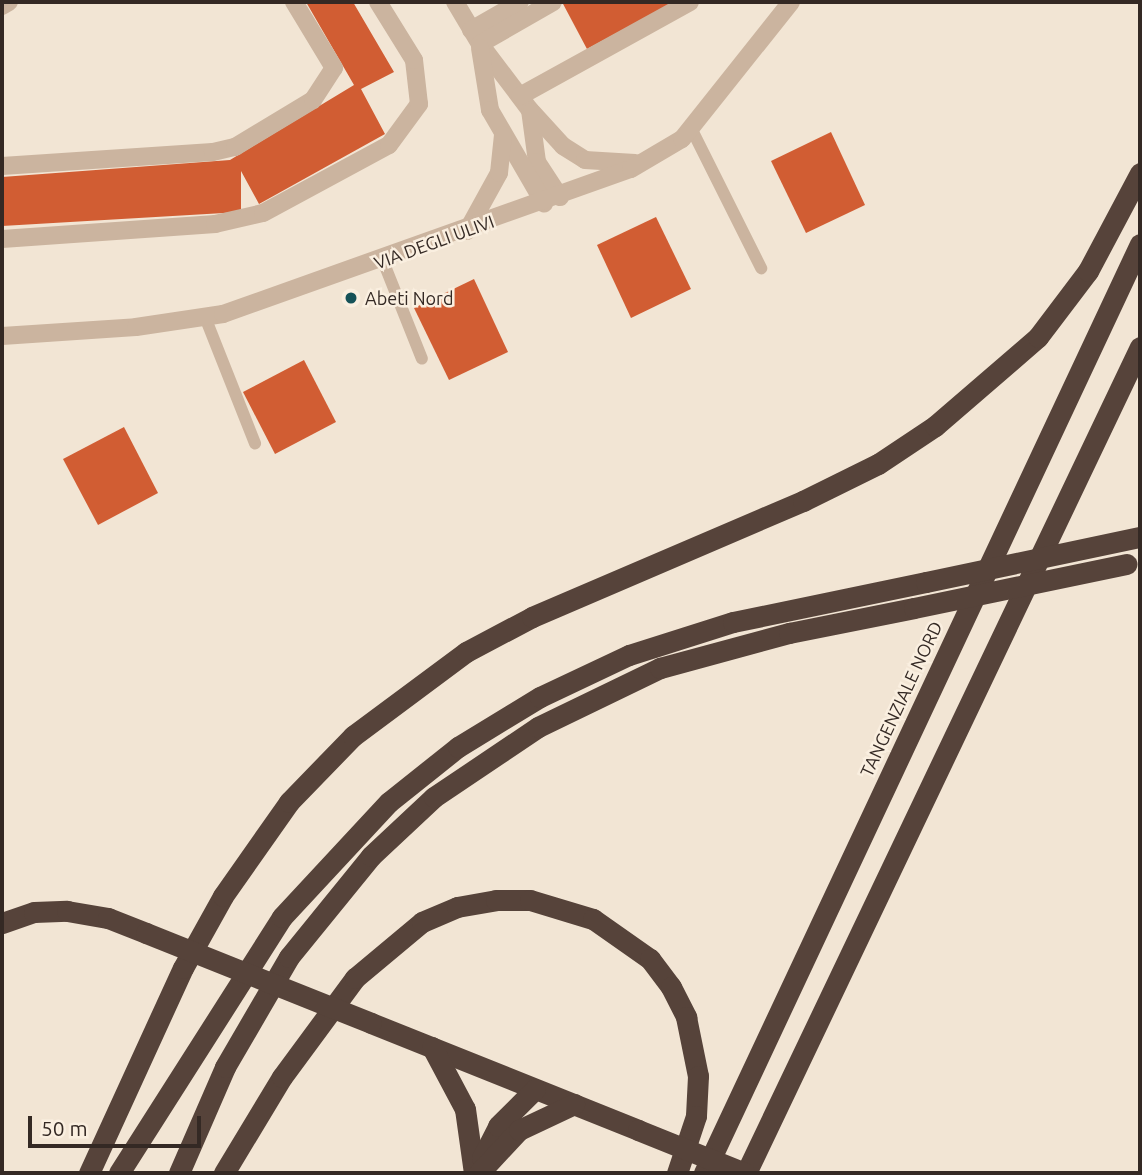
<!DOCTYPE html>
<html>
<head>
<meta charset="utf-8">
<style>
	body { margin:0 }
	#map { position:relative; width:1142px; height:1175px; overflow:hidden; background:#f2e5d4; font-family:Ubuntu,sans-serif }
	div>[style] { position:absolute }
	.building>* { inset:0; background:#d15d33 }
	.lane>* { height:12px; margin:-6px; padding:0 6px; transform-origin:6px; border-radius:6px; background:#cbb49f }
	.street>* { height:18px; margin:-9px; padding:0 9px; transform-origin:9px; border-radius:9px; background:#cbb49f }
	.highway>* { height:21px; margin:-10.5px; padding:0 10.5px; transform-origin:10.5px; border-radius:10.5px; background:#56433a }
	.highway-bridge>* { height:21px; margin:-10.5px; padding:0 10.5px; transform-origin:10.5px; border-radius:10.5px; background:#56433a }
	.dots>* { width:19px; height:19px; translate:-50% -50%; box-sizing:border-box; border:4px solid #faefe0; border-radius:50% }
	span { translate:-50% -50%; white-space:nowrap; text-align:center; line-height:1.15; -webkit-text-stroke:5px #faefe0; paint-order:stroke }
	.street-label { font-size:18px; color:#342924 }
	.poi-label { font-size:18px; color:#342924 }
	.left { translate:0 -50%; text-align:left }
	.frame { position:absolute; inset:0; border:4px solid #342924; pointer-events:none }
	.scale { position:absolute; left:28px; top:1116px; width:173px; height:32px; box-sizing:border-box; border:4px solid #342924; border-top:0; padding-left:9px; font-size:21px; line-height:24px; white-space:nowrap; color:#342924; -webkit-text-stroke:5px #faefe0; paint-order:stroke }
</style>
</head>
<body>
<div id="map">
	<div class="building">
		<i style="clip-path:polygon(306px 2px,353px 2px,394px 72px,361px 89px,385px 134px,259px 204px,241px 171px,241px 212px,2px 226px,2px 177px,230px 160px,354px 85px)"></i>
		<i style="clip-path:polygon(562px 2px,675px 2px,587px 49px)"></i>
		<i style="clip-path:polygon(831px 132px,865px 205px,806px 233px,771px 161px)"></i>
		<i style="clip-path:polygon(656px 217px,691px 289px,631px 318px,597px 245px)"></i>
		<i style="clip-path:polygon(474px 279px,508px 352px,449px 380px,414px 308px)"></i>
		<i style="clip-path:polygon(304px 360px,336px 422px,275px 454px,243px 392px)"></i>
		<i style="clip-path:polygon(124px 427px,158px 493px,98px 525px,63px 459px)"></i>
	</div>
	<div class="lane">
		<i style="left:691px;top:128px;width:157px;rotate:63.4deg"></i>
		<i style="left:383px;top:261px;width:105px;rotate:68.3deg"></i>
		<i style="left:205px;top:317px;width:136px;rotate:68.4deg"></i>
	</div>
	<div class="street">
		<i style="left:455px;top:2px;width:49px;rotate:59.2deg"></i>
		<i style="left:480px;top:44px;width:83px;rotate:52.9deg"></i>
		<i style="left:530px;top:110px;width:52px;rotate:82.3deg"></i>
		<i style="left:537px;top:162px;width:42px;rotate:56.7deg"></i>
		<i style="left:2px;top:6px;width:8px;rotate:-30deg"></i>
		<i style="left:471px;top:30px;width:56px;rotate:-29.7deg"></i>
		<i style="left:480px;top:44px;width:84px;rotate:-29.9deg"></i>
		<i style="left:480px;top:48px;width:63px;rotate:80.8deg"></i>
		<i style="left:490px;top:110px;width:108px;rotate:59.9deg"></i>
		<i style="left:520px;top:96px;width:194px;rotate:-28.9deg"></i>
		<i style="left:532px;top:112px;width:46px;rotate:47.6deg"></i>
		<i style="left:563px;top:146px;width:26px;rotate:32deg"></i>
		<i style="left:585px;top:160px;width:50px;rotate:3.4deg"></i>
		<i style="left:2px;top:166px;width:211px;rotate:-3.8deg"></i>
		<i style="left:213px;top:152px;width:23px;rotate:-13deg"></i>
		<i style="left:235px;top:147px;width:91px;rotate:-31.1deg"></i>
		<i style="left:313px;top:100px;width:38px;rotate:-57deg"></i>
		<i style="left:334px;top:68px;width:77px;rotate:-121.2deg"></i>
		<i style="left:467px;top:231px;width:66px;rotate:-61.1deg"></i>
		<i style="left:499px;top:173px;width:38px;rotate:-84deg"></i>
		<i style="left:2px;top:239px;width:214px;rotate:-4deg"></i>
		<i style="left:215px;top:224px;width:49px;rotate:-12.9deg"></i>
		<i style="left:263px;top:213px;width:143px;rotate:-28.4deg"></i>
		<i style="left:389px;top:145px;width:51px;rotate:-53.8deg"></i>
		<i style="left:419px;top:104px;width:44px;rotate:-96.5deg"></i>
		<i style="left:414px;top:60px;width:68px;rotate:-121.8deg"></i>
		<i style="left:2px;top:336px;width:134px;rotate:-3.8deg"></i>
		<i style="left:136px;top:327px;width:88px;rotate:-8.5deg"></i>
		<i style="left:223px;top:314px;width:433px;rotate:-19.6deg"></i>
		<i style="left:631px;top:169px;width:59px;rotate:-30.5deg"></i>
		<i style="left:682px;top:139px;width:175px;rotate:-51.5deg"></i>
	</div>
	<div class="highway">
		<i style="left:2px;top:923px;width:34px;rotate:-19deg"></i>
		<i style="left:34px;top:912px;width:33px;rotate:-2deg"></i>
		<i style="left:67px;top:911px;width:42px;rotate:9.7deg"></i>
		<i style="left:108px;top:918px;width:41px;rotate:21.5deg"></i>
		<i style="left:371px;top:1023px;width:288px;rotate:21.8deg"></i>
		<i style="left:432px;top:1047px;width:70px;rotate:62deg"></i>
		<i style="left:465px;top:1109px;width:65px;rotate:82deg"></i>
		<i style="left:482px;top:1158px;width:36px;rotate:-63deg"></i>
		<i style="left:498px;top:1126px;width:52px;rotate:-45deg"></i>
		<i style="left:89px;top:1173px;width:226px;rotate:-65.4deg"></i>
		<i style="left:183px;top:968px;width:82px;rotate:-60.9deg"></i>
		<i style="left:223px;top:896px;width:115px;rotate:-54.9deg"></i>
		<i style="left:289px;top:802px;width:92px;rotate:-45.9deg"></i>
		<i style="left:353px;top:736px;width:141px;rotate:-36.6deg"></i>
		<i style="left:466px;top:652px;width:75px;rotate:-27.9deg"></i>
		<i style="left:532px;top:617px;width:295px;rotate:-23.2deg"></i>
		<i style="left:803px;top:501px;width:84px;rotate:-26.3deg"></i>
		<i style="left:878px;top:464px;width:69px;rotate:-33.7deg"></i>
		<i style="left:935px;top:426px;width:136px;rotate:-40.8deg"></i>
		<i style="left:1038px;top:337px;width:83px;rotate:-52.9deg"></i>
		<i style="left:1088px;top:271px;width:111px;rotate:-62deg"></i>
		<i style="left:119px;top:1173px;width:303px;rotate:-57.5deg"></i>
		<i style="left:282px;top:917px;width:157px;rotate:-47.1deg"></i>
		<i style="left:389px;top:802px;width:88px;rotate:-38.6deg"></i>
		<i style="left:458px;top:747px;width:96px;rotate:-31.4deg"></i>
		<i style="left:540px;top:697px;width:98px;rotate:-25.3deg"></i>
		<i style="left:629px;top:655px;width:109px;rotate:-17.6deg"></i>
		<i style="left:733px;top:622px;width:197px;rotate:-11.7deg"></i>
		<i style="left:179px;top:1173px;width:116px;rotate:-66.5deg"></i>
		<i style="left:225px;top:1067px;width:127px;rotate:-59.8deg"></i>
		<i style="left:289px;top:957px;width:130px;rotate:-50.9deg"></i>
		<i style="left:371px;top:856px;width:86px;rotate:-43.1deg"></i>
		<i style="left:434px;top:797px;width:125px;rotate:-33.9deg"></i>
		<i style="left:538px;top:727px;width:136px;rotate:-25.8deg"></i>
		<i style="left:660px;top:668px;width:134px;rotate:-15.2deg"></i>
		<i style="left:789px;top:633px;width:127px;rotate:-11.3deg"></i>
		<i style="left:224px;top:1173px;width:112px;rotate:-58.9deg"></i>
		<i style="left:282px;top:1077px;width:123px;rotate:-53.6deg"></i>
		<i style="left:355px;top:978px;width:87px;rotate:-39.9deg"></i>
		<i style="left:422px;top:922px;width:38px;rotate:-23deg"></i>
		<i style="left:457px;top:907px;width:40px;rotate:-10deg"></i>
		<i style="left:496px;top:900px;width:34px"></i>
		<i style="left:530px;top:900px;width:66px;rotate:16.8deg"></i>
		<i style="left:593px;top:919px;width:70px;rotate:35.1deg"></i>
		<i style="left:650px;top:959px;width:35px;rotate:53deg"></i>
		<i style="left:671px;top:987px;width:34px;rotate:63deg"></i>
		<i style="left:686px;top:1017px;width:60px;rotate:78.5deg"></i>
		<i style="left:698px;top:1076px;width:40px;rotate:92.9deg"></i>
		<i style="left:696px;top:1116px;width:60px;rotate:108.4deg"></i>
		<i style="left:479px;top:1173px;width:59px;rotate:-47.1deg"></i>
		<i style="left:519px;top:1130px;width:61px;rotate:-25.3deg"></i>
		<i style="left:704px;top:1173px;width:1026px;rotate:-64.86deg"></i>
		<i style="left:746px;top:1173px;width:915px;rotate:-64.5deg"></i>
	</div>
	<div class="highway-bridge">
		<i style="left:926px;top:582px;width:218px;rotate:-11.9deg"></i>
		<i style="left:914px;top:608px;width:217px;rotate:-11.7deg"></i>
		<i style="left:146px;top:933px;width:242px;rotate:21.8deg"></i>
		<i style="left:638px;top:1130px;width:115px;rotate:21.9deg"></i>
	</div>
	<div class="dots">
		<i style="left:351px;top:298px;background:#165258"></i>
	</div>
	<div class="street-label">
		<span style="left:434px;top:242px;rotate:-20deg">VIA DEGLI ULIVI</span>
		<span style="left:901px;top:699px;rotate:-65deg">TANGENZIALE NORD</span>
	</div>
	<div class="poi-label">
		<span class="left" style="left:365px;top:298px">Abeti Nord</span>
	</div>
	<div class="frame"></div>
	<div class="scale">50 m</div>
</div>
</body>
</html>
